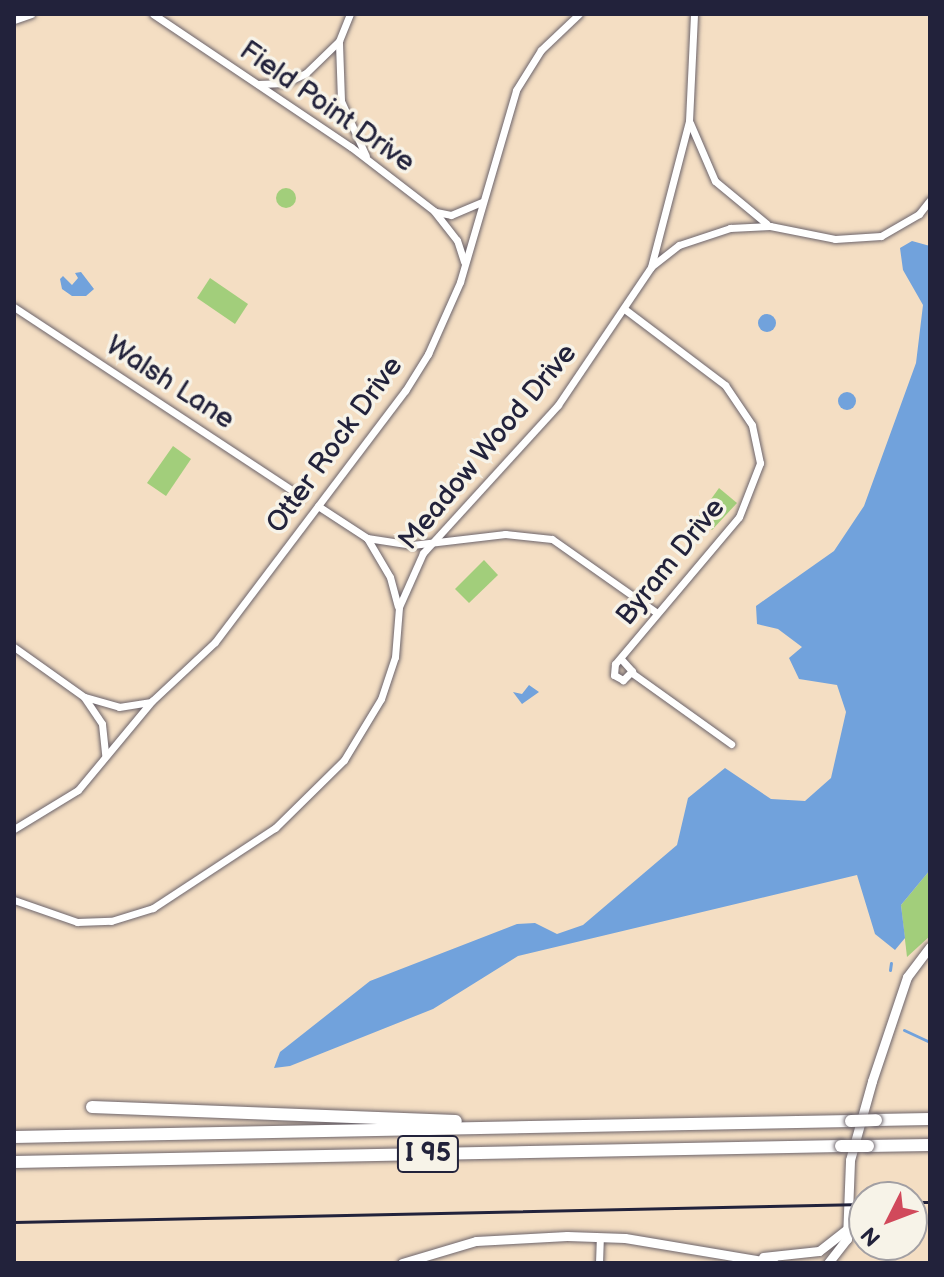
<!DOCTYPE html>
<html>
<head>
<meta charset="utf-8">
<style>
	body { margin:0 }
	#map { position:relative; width:944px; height:1277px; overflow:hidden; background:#f4dec3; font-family:"Balsamiq Sans",sans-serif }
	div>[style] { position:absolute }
	.green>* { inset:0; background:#a2ce7b }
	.round { border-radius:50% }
	.water>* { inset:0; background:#71a2dc }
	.stream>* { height:3px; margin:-1.5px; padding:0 1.5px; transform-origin:1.5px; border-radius:1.5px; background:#71a2dc }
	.roads { filter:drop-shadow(0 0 2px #6c646b) drop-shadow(0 0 2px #6c646b) }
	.minor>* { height:7px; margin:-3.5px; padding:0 3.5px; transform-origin:3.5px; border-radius:3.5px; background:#fff }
	.secondary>* { height:9px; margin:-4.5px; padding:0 4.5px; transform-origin:4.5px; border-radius:4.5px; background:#fff }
	.motorway>* { height:12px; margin:-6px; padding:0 6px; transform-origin:6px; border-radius:6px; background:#fff }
	.rail>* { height:3px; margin:-1.5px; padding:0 1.5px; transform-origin:1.5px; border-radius:1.5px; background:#22223b }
	.bridges { filter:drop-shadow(0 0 2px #6c646b) drop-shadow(0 0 2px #6c646b) }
	.motorway-bridge>* { height:12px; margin:-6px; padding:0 6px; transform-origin:6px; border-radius:6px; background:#fff }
	span { translate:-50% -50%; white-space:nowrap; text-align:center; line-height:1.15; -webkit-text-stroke:7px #f7f3e8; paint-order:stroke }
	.shield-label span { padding:2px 6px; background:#f7f3e8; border:2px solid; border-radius:6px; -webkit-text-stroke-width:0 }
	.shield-label { font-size:26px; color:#22223b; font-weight:700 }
	.street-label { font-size:28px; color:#22223b }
	.frame { position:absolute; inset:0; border:16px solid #22223b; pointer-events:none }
	.north { position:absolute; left:848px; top:1181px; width:80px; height:80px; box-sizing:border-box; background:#f7f3e8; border:2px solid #a29fa3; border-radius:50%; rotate:228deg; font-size:22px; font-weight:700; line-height:32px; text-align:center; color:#22223b }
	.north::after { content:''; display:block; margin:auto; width:28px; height:36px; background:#d1495b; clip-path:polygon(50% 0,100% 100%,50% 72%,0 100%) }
</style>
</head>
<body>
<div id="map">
	<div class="green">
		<i class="round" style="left:276px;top:188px;width:20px;height:20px"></i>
		<i style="clip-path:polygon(210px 278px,248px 304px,235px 324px,197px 298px)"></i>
		<i style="clip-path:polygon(173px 446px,191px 459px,166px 496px,147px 483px)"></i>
		<i style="clip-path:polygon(719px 488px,737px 503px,712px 530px,699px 516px)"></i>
		<i style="clip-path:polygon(484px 560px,498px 575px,469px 603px,455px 589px)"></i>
		<i style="clip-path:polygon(930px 870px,930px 936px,907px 957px,901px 905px)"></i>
	</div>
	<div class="water">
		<i style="clip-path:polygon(912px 241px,930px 246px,930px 870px,901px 905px,905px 938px,895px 950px,875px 934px,857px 875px,518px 956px,433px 1009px,290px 1066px,274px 1068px,280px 1052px,370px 981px,517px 924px,535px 923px,557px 934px,583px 925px,677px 845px,688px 798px,725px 768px,771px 799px,805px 801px,831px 778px,846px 712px,837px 685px,799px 679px,789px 658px,802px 647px,778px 629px,757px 624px,756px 606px,834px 551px,864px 506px,916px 363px,923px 305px,903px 270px,900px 248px)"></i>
		<i style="clip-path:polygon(81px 272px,94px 289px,86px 296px,72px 296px,62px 289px,60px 279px,63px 276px,72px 285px,78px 278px,75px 273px)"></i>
		<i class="round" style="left:758px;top:314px;width:18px;height:18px"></i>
		<i class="round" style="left:838px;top:392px;width:18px;height:18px"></i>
		<i style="clip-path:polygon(529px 685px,539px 692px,522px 704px,513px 692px,522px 694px)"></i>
	</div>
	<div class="stream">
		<i style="left:890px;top:970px;width:7px;rotate:-82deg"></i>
		<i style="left:904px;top:1030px;width:29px;rotate:25deg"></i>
	</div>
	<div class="roads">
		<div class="minor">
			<i style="left:153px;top:14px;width:239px;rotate:33.9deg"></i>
			<i style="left:351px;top:147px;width:105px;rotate:37.6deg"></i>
			<i style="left:434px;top:211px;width:37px;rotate:52deg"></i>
			<i style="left:457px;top:240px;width:23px;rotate:72deg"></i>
			<i style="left:14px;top:20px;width:18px;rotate:-19deg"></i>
			<i style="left:339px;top:43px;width:58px;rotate:88deg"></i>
			<i style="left:341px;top:101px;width:60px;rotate:65.6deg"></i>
			<i style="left:258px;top:84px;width:27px;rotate:-2deg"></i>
			<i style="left:285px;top:83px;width:23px;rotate:-25deg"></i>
			<i style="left:306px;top:73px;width:46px;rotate:-44.1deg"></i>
			<i style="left:339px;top:41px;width:29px;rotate:-68deg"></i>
			<i style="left:690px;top:123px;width:63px;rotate:66.7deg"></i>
			<i style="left:715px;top:181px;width:67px;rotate:39.6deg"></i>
			<i style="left:436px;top:212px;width:15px;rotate:11deg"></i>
			<i style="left:451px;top:215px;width:33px;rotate:-23deg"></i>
			<i style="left:652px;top:266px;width:34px;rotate:-38deg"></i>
			<i style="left:679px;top:245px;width:54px;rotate:-18.4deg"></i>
			<i style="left:730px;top:228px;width:40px;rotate:-2.9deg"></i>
			<i style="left:770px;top:226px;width:66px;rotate:11.3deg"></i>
			<i style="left:835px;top:239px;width:46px;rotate:-3.7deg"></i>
			<i style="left:881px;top:236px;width:44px;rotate:-30.1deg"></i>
			<i style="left:919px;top:214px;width:18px;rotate:-52deg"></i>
			<i style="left:14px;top:307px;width:344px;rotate:33.4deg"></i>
			<i style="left:318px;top:506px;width:59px;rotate:33.1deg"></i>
			<i style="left:367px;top:538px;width:45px;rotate:59.5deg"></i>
			<i style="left:390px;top:577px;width:30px;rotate:75deg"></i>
			<i style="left:367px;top:538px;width:46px;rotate:8.8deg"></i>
			<i style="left:412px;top:545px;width:94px;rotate:-6.7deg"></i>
			<i style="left:505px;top:534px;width:47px;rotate:6.1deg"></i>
			<i style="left:552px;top:539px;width:127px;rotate:35.1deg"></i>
			<i style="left:14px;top:647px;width:86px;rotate:35.5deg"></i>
			<i style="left:84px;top:697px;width:32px;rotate:56deg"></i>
			<i style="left:102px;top:724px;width:31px;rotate:84deg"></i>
			<i style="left:622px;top:660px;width:15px;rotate:48deg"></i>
			<i style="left:632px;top:671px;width:13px;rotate:135deg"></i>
			<i style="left:623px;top:680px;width:10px;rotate:-151deg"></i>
			<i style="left:614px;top:675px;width:11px;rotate:-85deg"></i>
			<i style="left:615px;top:664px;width:192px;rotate:-49.9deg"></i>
			<i style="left:739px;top:517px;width:58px;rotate:-68.7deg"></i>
			<i style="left:760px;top:463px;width:39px;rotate:-102deg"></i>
			<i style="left:752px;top:425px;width:48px;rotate:-124deg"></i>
			<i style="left:725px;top:385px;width:124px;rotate:-142.9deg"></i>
			<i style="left:632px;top:673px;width:122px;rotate:35.6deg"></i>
			<i style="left:85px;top:697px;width:35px;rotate:16deg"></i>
			<i style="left:119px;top:707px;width:31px;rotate:-9deg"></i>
			<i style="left:14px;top:829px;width:75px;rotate:-31.4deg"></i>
			<i style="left:78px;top:790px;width:116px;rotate:-50.3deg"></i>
			<i style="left:152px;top:701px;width:86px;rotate:-43.1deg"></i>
			<i style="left:215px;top:642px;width:315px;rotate:-52.9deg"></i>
			<i style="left:405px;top:391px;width:44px;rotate:-58.1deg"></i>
			<i style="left:428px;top:354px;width:79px;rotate:-66deg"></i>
			<i style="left:460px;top:282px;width:200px;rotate:-73.7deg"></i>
			<i style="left:516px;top:90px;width:47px;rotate:-58deg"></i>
			<i style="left:541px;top:50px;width:52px;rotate:-43.5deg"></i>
			<i style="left:14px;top:900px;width:67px;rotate:19.2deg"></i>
			<i style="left:77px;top:922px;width:34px;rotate:-2deg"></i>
			<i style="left:111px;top:921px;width:44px;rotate:-17.2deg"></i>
			<i style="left:153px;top:908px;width:146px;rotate:-33.3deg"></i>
			<i style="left:275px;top:828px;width:97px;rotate:-44.6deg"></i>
			<i style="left:344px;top:760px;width:71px;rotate:-58.8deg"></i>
			<i style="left:381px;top:699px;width:44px;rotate:-71.6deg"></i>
			<i style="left:395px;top:657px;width:50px;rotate:-85.4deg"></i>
			<i style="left:399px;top:607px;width:59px;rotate:-66deg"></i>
			<i style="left:423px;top:553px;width:200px;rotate:-47.6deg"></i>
			<i style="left:558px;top:405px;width:166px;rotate:-56deg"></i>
			<i style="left:651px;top:267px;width:151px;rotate:-75.4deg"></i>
			<i style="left:689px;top:121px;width:107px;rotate:-87.3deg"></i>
			<i style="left:599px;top:1263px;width:26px;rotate:-88deg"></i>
		</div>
		<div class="secondary">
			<i style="left:763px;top:1257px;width:56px;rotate:-6.1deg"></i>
			<i style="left:819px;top:1251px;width:36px;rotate:-38deg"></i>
			<i style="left:402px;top:1263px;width:77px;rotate:-16.6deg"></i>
			<i style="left:476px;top:1241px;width:91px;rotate:-3.1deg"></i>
			<i style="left:567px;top:1236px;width:58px;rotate:2deg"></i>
			<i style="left:625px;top:1238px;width:151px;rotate:9.5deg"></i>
			<i style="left:828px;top:1263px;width:31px;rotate:-52deg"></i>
			<i style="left:847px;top:1239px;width:79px;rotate:-87.8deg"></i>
			<i style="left:850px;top:1160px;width:82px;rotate:-74.4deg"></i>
			<i style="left:872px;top:1081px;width:110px;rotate:-71.4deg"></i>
			<i style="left:907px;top:977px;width:38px;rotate:-53deg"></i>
		</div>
		<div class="motorway">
			<i style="left:92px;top:1107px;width:364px;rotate:2.2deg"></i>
			<i style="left:876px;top:1120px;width:54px;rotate:-1.1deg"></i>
			<i style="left:14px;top:1137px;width:837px;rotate:-1.1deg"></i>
			<i style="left:868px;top:1146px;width:62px;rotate:-0.9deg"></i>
			<i style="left:14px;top:1162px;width:827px;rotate:-1.11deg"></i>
		</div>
	</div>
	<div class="rail">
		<i style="left:912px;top:1202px;width:18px"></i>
		<i style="left:14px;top:1222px;width:850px;rotate:-1.21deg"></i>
	</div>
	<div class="bridges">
		<div class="motorway-bridge">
			<i style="left:851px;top:1121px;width:25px;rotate:-2deg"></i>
			<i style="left:841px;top:1146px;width:27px"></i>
		</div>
	</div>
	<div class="shield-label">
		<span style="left:428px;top:1154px">I 95</span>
	</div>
	<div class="street-label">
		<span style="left:327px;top:107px;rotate:35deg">Field Point Drive</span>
		<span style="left:170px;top:383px;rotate:33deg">Walsh Lane</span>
		<span style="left:335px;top:445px;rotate:-54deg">Otter Rock Drive</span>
		<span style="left:488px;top:447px;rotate:-50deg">Meadow Wood Drive</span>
		<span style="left:671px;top:562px;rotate:-51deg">Byram Drive</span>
	</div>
	<div class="frame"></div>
	<div class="north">N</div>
</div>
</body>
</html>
